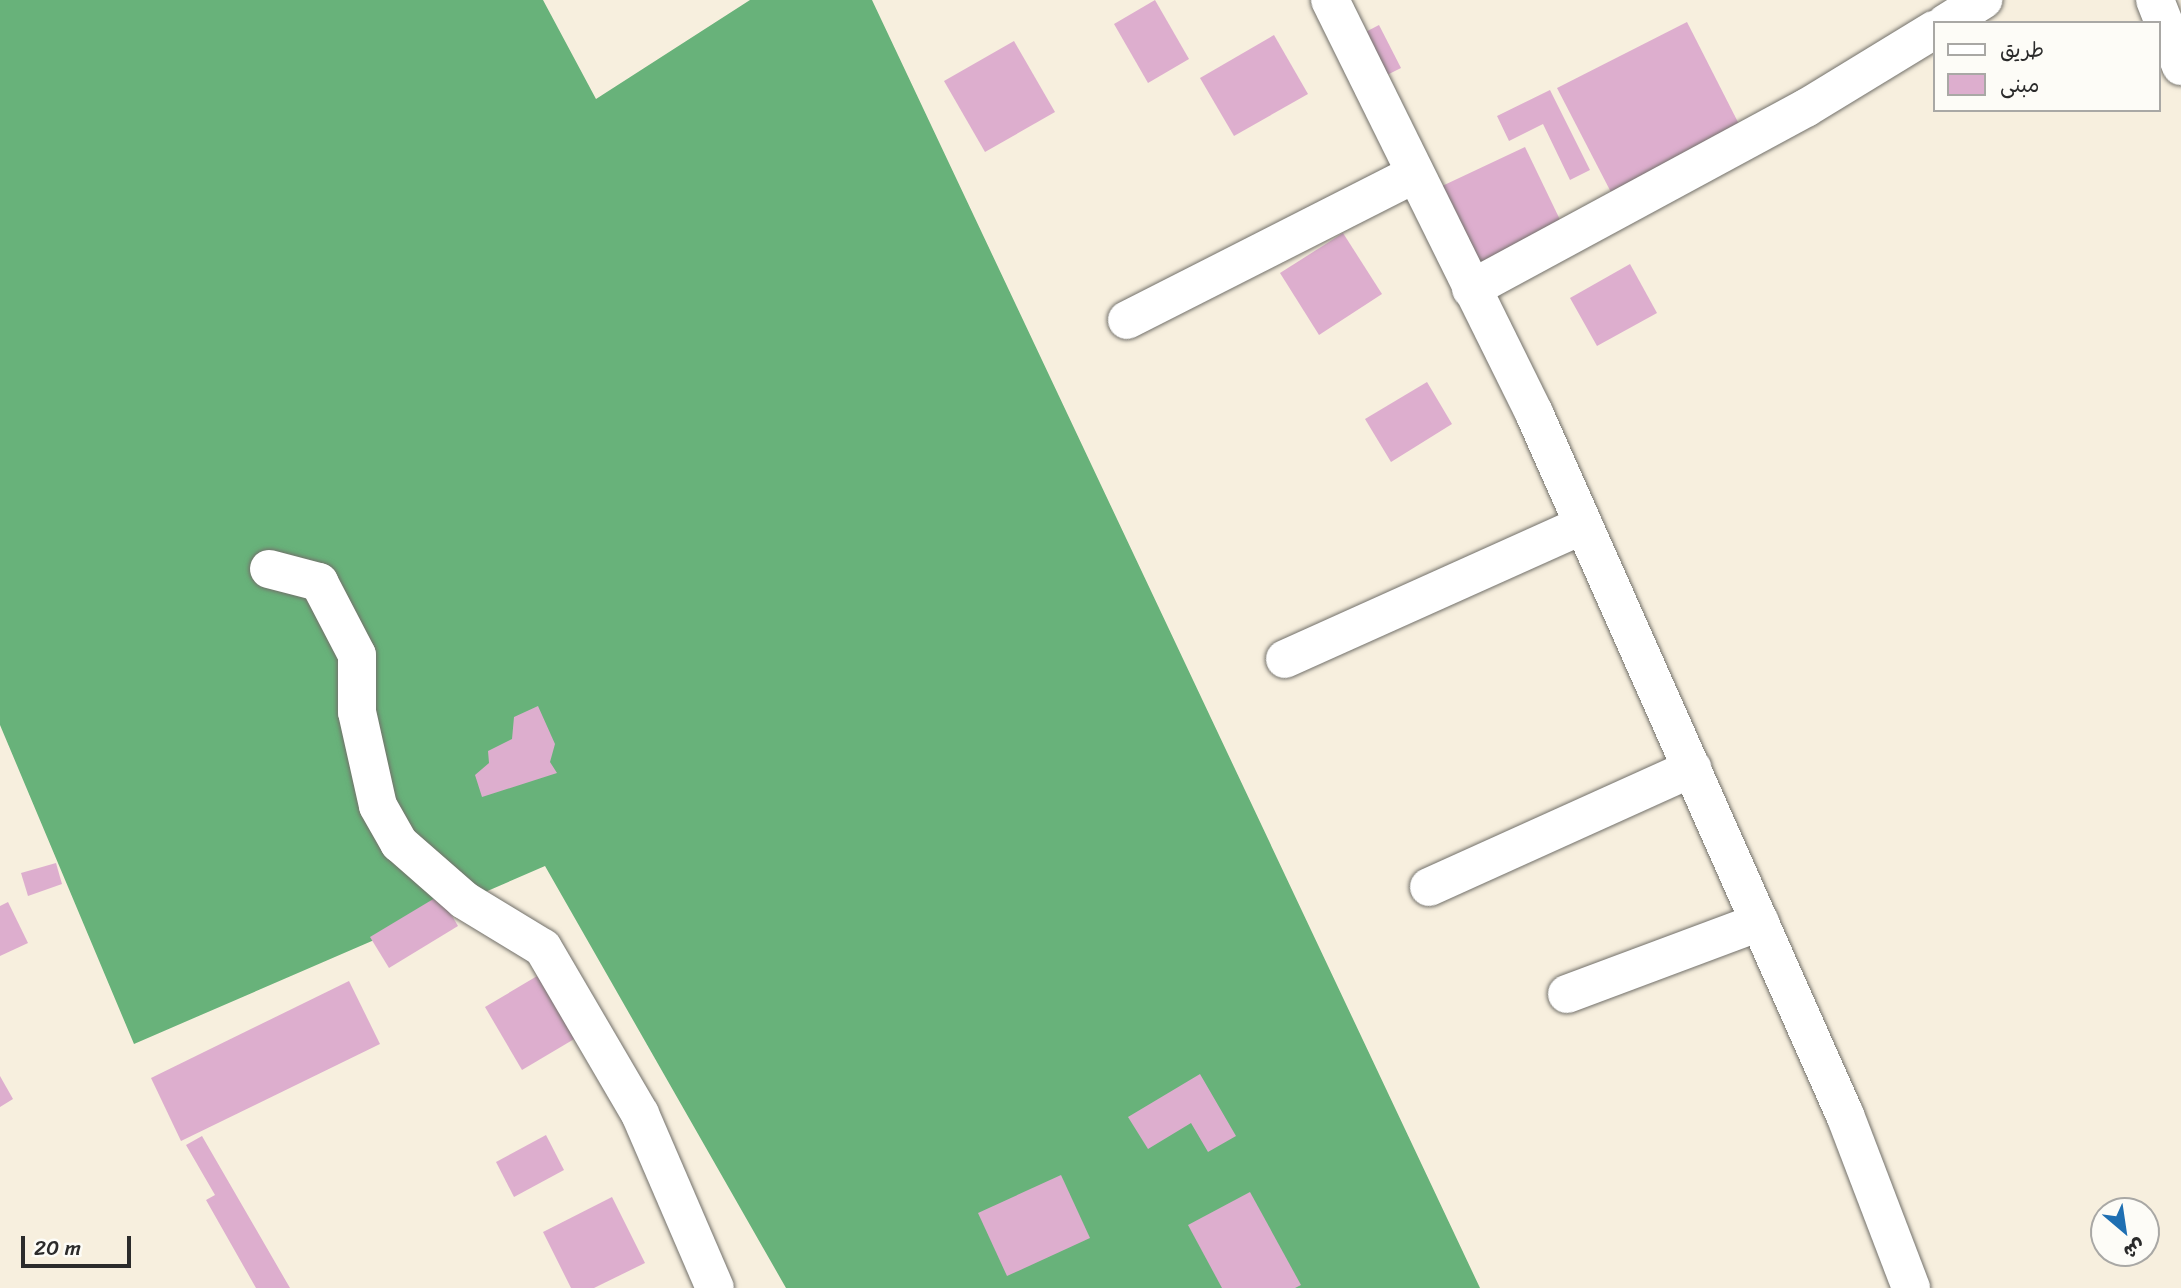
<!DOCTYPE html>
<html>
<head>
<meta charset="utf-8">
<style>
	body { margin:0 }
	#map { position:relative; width:2181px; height:1288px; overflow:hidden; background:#f7efde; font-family:Sriracha,"Playpen Sans Arabic",sans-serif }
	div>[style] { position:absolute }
	.forest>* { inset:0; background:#68b27a }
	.building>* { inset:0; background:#ddaece }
	.roads { filter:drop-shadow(0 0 2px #72706a) drop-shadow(0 0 2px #72706a) }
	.minor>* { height:38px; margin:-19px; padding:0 19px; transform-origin:19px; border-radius:19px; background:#fff }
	span { translate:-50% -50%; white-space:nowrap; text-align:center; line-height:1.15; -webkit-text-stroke:6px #fdfcf7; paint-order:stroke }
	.legend { position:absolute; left:1933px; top:21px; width:228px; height:91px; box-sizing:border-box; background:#fdfcf7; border:2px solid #a9a8a5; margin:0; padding:9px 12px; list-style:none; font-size:21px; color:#2b2b2b }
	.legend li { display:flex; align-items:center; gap:14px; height:35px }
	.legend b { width:35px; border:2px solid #a9a8a5 }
	.north { position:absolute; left:2090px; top:1197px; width:70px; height:70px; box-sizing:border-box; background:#fdfcf7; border:2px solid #a9a8a5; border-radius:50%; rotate:151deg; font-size:19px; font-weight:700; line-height:28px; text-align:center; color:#2b2b2b }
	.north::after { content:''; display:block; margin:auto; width:24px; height:32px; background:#1f6fb2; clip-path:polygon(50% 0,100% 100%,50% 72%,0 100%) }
	.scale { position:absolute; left:21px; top:1236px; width:110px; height:32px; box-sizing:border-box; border:4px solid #2b2b2b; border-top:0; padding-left:9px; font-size:21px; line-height:24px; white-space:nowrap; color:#2b2b2b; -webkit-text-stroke:5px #fdfcf7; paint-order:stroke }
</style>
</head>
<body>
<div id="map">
	<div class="forest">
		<i style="clip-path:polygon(0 0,543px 0,596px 99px,750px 0,872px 0,1480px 1288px,786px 1288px,545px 866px,134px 1044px,0 725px)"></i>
	</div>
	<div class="building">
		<i style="clip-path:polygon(1155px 0,1189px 59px,1148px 83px,1114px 24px)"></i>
		<i style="clip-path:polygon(1687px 22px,1743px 132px,1614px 198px,1557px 88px)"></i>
		<i style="clip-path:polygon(1379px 25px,1401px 68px,1377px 80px,1354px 38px)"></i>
		<i style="clip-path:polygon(1274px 35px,1308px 94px,1234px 136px,1200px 78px)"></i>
		<i style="clip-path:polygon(1014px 41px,1055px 112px,985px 152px,944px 81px)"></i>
		<i style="clip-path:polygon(1550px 90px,1590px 170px,1570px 180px,1543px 124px,1509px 141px,1497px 116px)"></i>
		<i style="clip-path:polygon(1525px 147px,1563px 226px,1478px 267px,1440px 187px)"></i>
		<i style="clip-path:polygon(1343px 233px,1382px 294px,1319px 335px,1280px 273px)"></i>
		<i style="clip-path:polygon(1630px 264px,1657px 313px,1597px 346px,1570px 298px)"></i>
		<i style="clip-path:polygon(1427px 382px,1452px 424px,1391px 462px,1365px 419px)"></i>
		<i style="clip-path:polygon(538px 706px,555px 744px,550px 762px,557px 773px,482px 797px,475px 775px,489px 763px,488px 751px,512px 739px,514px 717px)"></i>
		<i style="clip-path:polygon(56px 863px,62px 884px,28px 896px,21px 873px)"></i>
		<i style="clip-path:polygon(440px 895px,458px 926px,389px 968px,370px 937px)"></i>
		<i style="clip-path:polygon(8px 902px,28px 943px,0 956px,0 906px)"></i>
		<i style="clip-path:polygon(549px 969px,586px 1032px,522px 1070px,485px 1007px)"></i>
		<i style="clip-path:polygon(349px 981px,380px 1044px,181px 1141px,151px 1078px)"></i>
		<i style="clip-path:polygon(1200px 1074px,1236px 1136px,1208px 1152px,1191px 1123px,1148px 1149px,1128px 1117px)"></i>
		<i style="clip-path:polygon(0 1076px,13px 1099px,0 1107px)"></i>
		<i style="clip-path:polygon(546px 1135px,564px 1170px,514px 1197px,496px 1162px)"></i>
		<i style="clip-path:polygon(202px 1136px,290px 1288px,256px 1288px,206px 1200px,215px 1195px,186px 1145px)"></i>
		<i style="clip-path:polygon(1061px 1175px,1090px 1238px,1007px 1276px,978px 1213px)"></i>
		<i style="clip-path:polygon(1250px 1192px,1301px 1285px,1295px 1288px,1222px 1288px,1188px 1225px)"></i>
		<i style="clip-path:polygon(612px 1197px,645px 1263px,594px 1288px,571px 1288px,543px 1232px)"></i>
	</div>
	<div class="roads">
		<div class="minor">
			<i style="left:1330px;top:0;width:461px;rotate:63.7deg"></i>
			<i style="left:1534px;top:413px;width:768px;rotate:66.11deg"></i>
			<i style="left:1845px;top:1115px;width:185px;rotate:69.1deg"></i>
			<i style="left:2155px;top:0;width:71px;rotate:68.5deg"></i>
			<i style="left:1946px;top:23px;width:44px;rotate:-31.9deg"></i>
			<i style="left:1471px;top:289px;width:381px;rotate:-28.4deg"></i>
			<i style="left:1806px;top:108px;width:150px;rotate:-31.4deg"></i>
			<i style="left:1127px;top:320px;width:323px;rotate:-26.9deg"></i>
			<i style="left:269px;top:569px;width:52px;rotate:14.6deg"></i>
			<i style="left:319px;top:582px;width:82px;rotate:62.5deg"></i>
			<i style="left:357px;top:655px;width:57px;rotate:90deg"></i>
			<i style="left:357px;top:712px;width:96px;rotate:77.4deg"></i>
			<i style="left:378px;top:806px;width:43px;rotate:60.4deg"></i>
			<i style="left:399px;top:843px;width:86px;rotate:41.2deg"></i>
			<i style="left:464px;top:900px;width:92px;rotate:31.3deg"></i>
			<i style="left:543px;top:948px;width:192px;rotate:59.7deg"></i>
			<i style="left:640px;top:1114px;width:189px;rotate:66.7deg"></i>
			<i style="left:1285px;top:659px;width:327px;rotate:-24.2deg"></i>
			<i style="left:1429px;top:887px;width:289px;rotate:-24.3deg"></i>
			<i style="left:1567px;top:994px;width:206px;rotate:-20.5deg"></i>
		</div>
	</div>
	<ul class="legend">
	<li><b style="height:9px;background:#fff"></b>طريق</li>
	<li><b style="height:19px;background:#ddaece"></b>مبنى</li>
	</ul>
	<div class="north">ش</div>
	<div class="scale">20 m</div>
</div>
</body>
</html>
